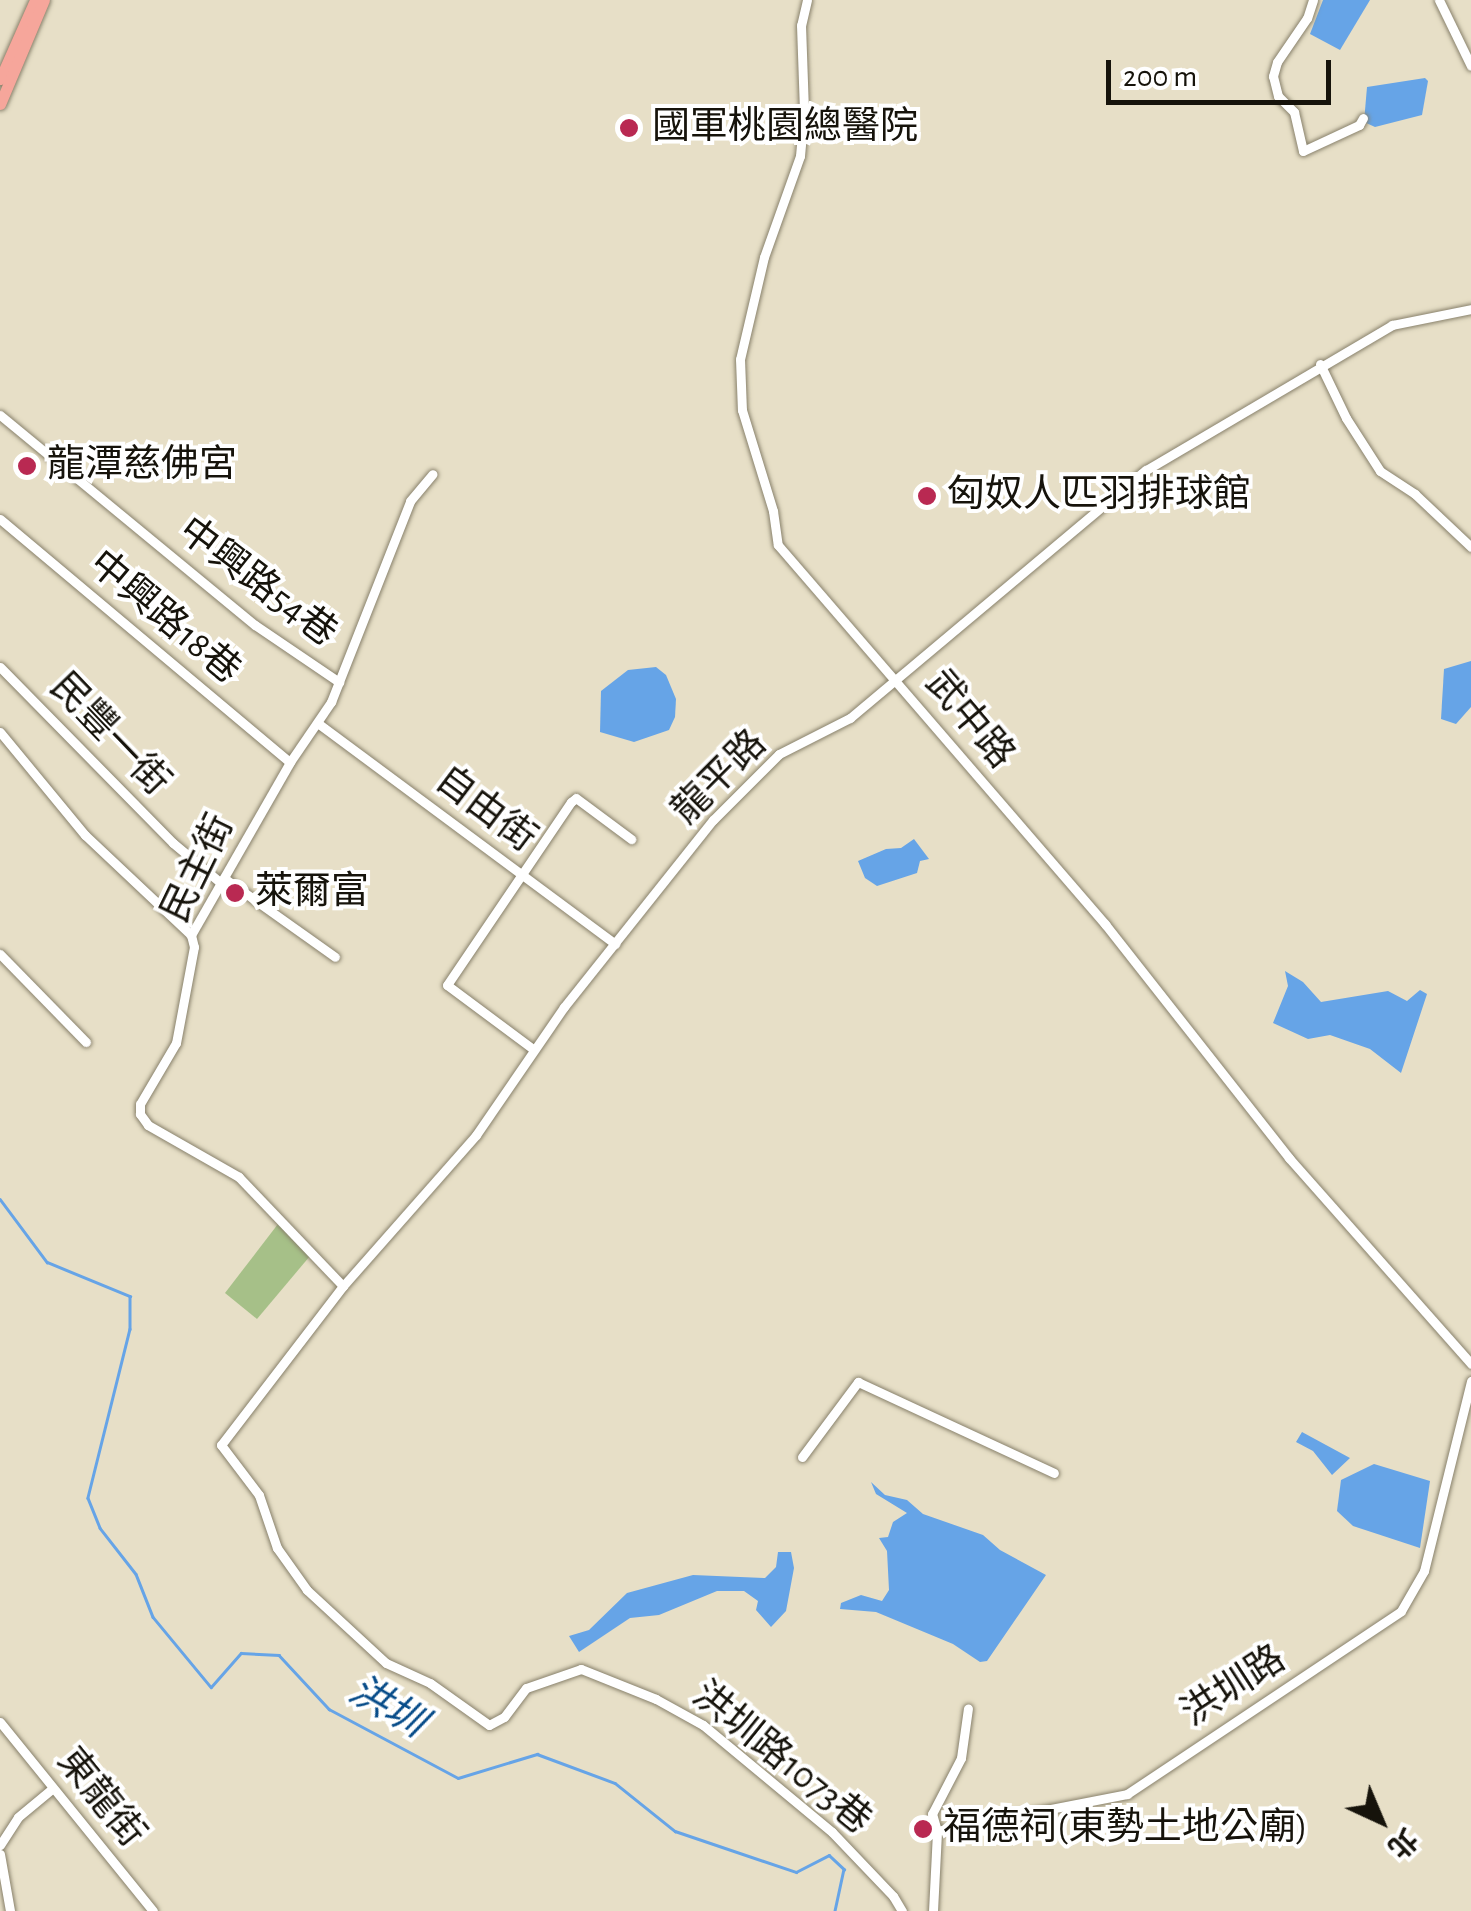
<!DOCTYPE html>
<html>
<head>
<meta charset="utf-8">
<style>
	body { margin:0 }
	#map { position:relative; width:1471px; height:1911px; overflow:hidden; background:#e7dfc7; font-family:"Alegreya Sans","Noto Sans TC",sans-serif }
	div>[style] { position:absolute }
	.green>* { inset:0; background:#a6c088 }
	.water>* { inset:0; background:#66a4e7 }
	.stream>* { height:2.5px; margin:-1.25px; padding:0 1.25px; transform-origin:1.25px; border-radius:1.25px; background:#66a4e7 }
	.roads { filter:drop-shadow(0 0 2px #88816b) drop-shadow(0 0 2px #88816b) }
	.minor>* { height:9px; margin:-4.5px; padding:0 4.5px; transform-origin:4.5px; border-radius:4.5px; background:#fff }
	.major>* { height:11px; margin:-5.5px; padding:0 5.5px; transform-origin:5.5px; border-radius:5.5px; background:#f6a69b }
	.dots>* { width:28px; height:28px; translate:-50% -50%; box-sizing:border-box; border:5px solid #fff; border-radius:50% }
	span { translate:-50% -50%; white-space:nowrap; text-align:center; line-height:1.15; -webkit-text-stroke:8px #fff; paint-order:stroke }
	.poi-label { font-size:38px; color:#16130b }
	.left { translate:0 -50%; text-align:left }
	.street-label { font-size:38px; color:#16130b }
	.water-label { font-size:40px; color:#074c89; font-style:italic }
	.north { position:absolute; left:1331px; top:1771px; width:100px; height:100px; -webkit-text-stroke:8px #fff; paint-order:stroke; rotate:136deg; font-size:28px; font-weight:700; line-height:40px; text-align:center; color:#16130b }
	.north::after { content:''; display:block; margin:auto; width:35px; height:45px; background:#16130b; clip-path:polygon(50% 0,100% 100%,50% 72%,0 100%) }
	.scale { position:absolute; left:1106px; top:60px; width:225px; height:45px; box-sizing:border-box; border:5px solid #16130b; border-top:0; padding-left:12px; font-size:30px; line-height:35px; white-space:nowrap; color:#16130b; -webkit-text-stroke:8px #fff; paint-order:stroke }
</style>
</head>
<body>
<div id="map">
	<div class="green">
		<i style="clip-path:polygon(278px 1224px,310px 1256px,257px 1319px,225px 1293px)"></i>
	</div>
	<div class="water">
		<i style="clip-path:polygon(1323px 0,1370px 0,1340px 50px,1310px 34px)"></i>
		<i style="clip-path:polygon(1425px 78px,1428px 81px,1422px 115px,1375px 127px,1364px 122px,1367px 87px)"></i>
		<i style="clip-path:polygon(1471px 661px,1471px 707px,1456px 724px,1441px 719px,1444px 669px)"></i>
		<i style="clip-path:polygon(656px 667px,666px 675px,676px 699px,675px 717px,669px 730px,634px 742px,600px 732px,601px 691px,628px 670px)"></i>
		<i style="clip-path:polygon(914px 839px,929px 859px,920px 861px,917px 873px,877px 886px,865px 878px,858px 861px,886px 849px,901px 848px)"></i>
		<i style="clip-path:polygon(1285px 971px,1303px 982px,1321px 1002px,1388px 991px,1407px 1001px,1420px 990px,1427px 994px,1401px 1073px,1370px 1049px,1330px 1035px,1308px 1039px,1273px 1023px,1288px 986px)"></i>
		<i style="clip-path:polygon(1302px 1432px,1350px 1458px,1332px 1475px,1313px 1451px,1296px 1442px)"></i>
		<i style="clip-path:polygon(1374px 1464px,1430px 1481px,1420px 1548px,1353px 1526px,1337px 1511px,1341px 1480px)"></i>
		<i style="clip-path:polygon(871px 1482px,885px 1495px,907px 1500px,923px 1514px,983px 1535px,1000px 1550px,1046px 1575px,987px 1661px,980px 1662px,953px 1644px,876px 1612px,840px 1609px,841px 1603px,861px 1595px,882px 1601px,889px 1590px,887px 1551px,879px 1538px,888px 1537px,893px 1522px,907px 1513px,876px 1494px)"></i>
		<i style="clip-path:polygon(778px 1552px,791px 1552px,794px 1568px,786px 1611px,771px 1627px,756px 1610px,758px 1601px,744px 1591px,717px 1591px,659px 1615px,630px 1618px,579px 1652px,569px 1636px,589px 1630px,627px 1593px,693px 1575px,765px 1578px,776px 1567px)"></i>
	</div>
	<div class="stream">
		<i style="left:0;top:1199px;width:79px;rotate:53.3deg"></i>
		<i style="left:47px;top:1262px;width:90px;rotate:22.3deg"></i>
		<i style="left:130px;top:1296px;width:33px;rotate:90deg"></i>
		<i style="left:130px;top:1329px;width:174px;rotate:104deg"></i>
		<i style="left:88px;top:1498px;width:32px;rotate:68deg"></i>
		<i style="left:100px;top:1528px;width:58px;rotate:52deg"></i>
		<i style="left:136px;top:1574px;width:46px;rotate:68.4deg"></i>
		<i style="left:153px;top:1617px;width:91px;rotate:50.4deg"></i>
		<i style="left:211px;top:1687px;width:45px;rotate:-48.6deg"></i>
		<i style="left:241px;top:1653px;width:38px;rotate:3deg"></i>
		<i style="left:279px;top:1655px;width:74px;rotate:47.2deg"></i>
		<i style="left:329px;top:1709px;width:146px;rotate:28.1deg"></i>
		<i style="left:458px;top:1778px;width:83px;rotate:-16.9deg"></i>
		<i style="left:537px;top:1754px;width:83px;rotate:20.4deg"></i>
		<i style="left:615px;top:1783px;width:77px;rotate:38.7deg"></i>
		<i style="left:675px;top:1831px;width:128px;rotate:18.7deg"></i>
		<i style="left:796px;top:1872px;width:37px;rotate:-27deg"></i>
		<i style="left:829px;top:1855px;width:21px;rotate:43deg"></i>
		<i style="left:844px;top:1869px;width:43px;rotate:102.1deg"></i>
	</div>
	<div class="roads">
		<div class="minor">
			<i style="left:807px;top:0;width:26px;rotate:103deg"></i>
			<i style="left:801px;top:25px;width:87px;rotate:88deg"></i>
			<i style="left:804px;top:112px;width:44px;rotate:95.2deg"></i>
			<i style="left:800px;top:156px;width:107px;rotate:109.6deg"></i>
			<i style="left:764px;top:257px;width:105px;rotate:103.2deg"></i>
			<i style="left:740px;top:359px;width:51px;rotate:87.8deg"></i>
			<i style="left:742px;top:410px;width:106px;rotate:72.9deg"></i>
			<i style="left:773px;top:511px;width:34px;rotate:82deg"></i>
			<i style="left:778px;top:545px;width:501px;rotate:49.21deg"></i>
			<i style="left:1105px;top:924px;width:298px;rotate:51.8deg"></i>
			<i style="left:1289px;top:1158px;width:275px;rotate:48.5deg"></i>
			<i style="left:1313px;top:0;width:19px;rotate:108deg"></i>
			<i style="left:1307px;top:18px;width:53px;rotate:124.3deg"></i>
			<i style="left:1277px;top:62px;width:15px;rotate:106deg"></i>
			<i style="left:1273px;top:76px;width:21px;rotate:76deg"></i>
			<i style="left:1278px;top:96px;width:23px;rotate:45deg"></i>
			<i style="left:1294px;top:112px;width:40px;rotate:77deg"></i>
			<i style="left:1303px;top:151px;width:62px;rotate:-24.9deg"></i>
			<i style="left:1359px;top:125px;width:8px;rotate:-60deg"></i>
			<i style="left:1439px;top:0;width:73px;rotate:64.1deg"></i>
			<i style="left:1320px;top:364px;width:60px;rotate:64.3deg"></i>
			<i style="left:1346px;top:418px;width:63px;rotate:57.3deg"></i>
			<i style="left:1380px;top:471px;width:42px;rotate:33.3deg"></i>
			<i style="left:1415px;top:494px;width:77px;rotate:43.4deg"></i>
			<i style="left:0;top:415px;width:330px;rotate:39.5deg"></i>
			<i style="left:255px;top:625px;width:102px;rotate:34.2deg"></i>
			<i style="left:0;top:519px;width:378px;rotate:40deg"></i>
			<i style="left:0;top:667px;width:247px;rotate:45.5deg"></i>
			<i style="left:173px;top:843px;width:62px;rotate:39.8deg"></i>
			<i style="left:319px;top:724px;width:369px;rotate:36.6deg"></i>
			<i style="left:0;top:732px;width:134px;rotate:50.5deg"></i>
			<i style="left:85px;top:835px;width:146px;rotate:43.3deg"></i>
			<i style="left:224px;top:878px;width:136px;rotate:35.4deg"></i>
			<i style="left:0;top:954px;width:123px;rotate:45.7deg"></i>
			<i style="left:533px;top:1049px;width:107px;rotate:-143.3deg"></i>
			<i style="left:447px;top:985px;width:221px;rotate:-55.9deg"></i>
			<i style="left:571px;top:802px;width:6px;rotate:-39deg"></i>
			<i style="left:576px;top:798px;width:69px;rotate:36.7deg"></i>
			<i style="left:343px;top:1286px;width:151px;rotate:-133.7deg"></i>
			<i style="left:239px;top:1177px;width:105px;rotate:-150.3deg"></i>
			<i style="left:148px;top:1125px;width:14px;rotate:-126deg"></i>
			<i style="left:140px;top:1114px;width:10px;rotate:-90deg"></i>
			<i style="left:140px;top:1104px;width:71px;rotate:-59.5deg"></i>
			<i style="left:176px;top:1043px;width:98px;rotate:-79.4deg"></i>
			<i style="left:194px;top:947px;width:12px;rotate:-104deg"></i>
			<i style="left:191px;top:935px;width:199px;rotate:-60.2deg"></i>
			<i style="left:290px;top:762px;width:73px;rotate:-55.7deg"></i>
			<i style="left:331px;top:702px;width:216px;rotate:-68.5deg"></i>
			<i style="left:410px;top:501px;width:35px;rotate:-50deg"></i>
			<i style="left:802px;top:1457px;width:94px;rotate:-53.3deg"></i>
			<i style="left:858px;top:1382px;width:216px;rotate:24.9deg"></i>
			<i style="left:0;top:1722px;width:243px;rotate:51deg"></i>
			<i style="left:937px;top:1831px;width:18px;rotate:-106deg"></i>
			<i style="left:932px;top:1814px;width:63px;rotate:-62.6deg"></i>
			<i style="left:961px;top:1758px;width:50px;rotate:-82deg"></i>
			<i style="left:0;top:1845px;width:33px;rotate:-57deg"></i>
			<i style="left:18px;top:1817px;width:45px;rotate:-39.6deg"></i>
			<i style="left:0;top:1854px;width:58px;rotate:80deg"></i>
			<i style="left:902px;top:1911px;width:17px;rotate:-121deg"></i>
			<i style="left:893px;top:1896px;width:88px;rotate:-133.6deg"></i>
			<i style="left:832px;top:1832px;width:168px;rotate:-140.3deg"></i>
			<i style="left:703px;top:1725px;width:54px;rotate:-151deg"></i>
			<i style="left:656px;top:1699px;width:81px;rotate:-158.2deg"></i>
			<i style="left:581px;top:1669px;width:58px;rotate:160.9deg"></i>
			<i style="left:526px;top:1688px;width:36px;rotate:127deg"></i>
			<i style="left:504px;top:1717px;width:17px;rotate:152deg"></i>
			<i style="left:489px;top:1725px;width:72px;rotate:-144.6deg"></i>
			<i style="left:430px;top:1683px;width:48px;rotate:-155.6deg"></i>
			<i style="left:386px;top:1663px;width:108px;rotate:-137.3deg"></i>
			<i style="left:307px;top:1590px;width:52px;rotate:-125.5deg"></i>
			<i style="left:277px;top:1548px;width:56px;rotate:-108.8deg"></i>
			<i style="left:259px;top:1495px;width:63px;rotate:-127.2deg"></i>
			<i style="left:221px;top:1445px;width:200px;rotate:-52.5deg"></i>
			<i style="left:343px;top:1286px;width:201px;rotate:-48.6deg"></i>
			<i style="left:476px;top:1135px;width:155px;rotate:-55.5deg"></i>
			<i style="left:564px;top:1007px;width:239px;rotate:-51.5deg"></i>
			<i style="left:713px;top:820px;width:93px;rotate:-45deg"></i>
			<i style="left:779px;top:754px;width:80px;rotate:-26.9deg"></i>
			<i style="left:850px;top:718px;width:386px;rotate:-40deg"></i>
			<i style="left:1146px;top:470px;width:286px;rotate:-30.5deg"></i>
			<i style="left:1392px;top:325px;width:81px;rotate:-11.4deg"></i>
			<i style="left:933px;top:1911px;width:80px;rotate:-87.1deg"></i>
			<i style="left:937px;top:1831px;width:194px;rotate:-11deg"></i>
			<i style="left:1127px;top:1794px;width:329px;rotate:-33.7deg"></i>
			<i style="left:1401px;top:1611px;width:46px;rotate:-60.1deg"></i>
			<i style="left:1424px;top:1571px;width:196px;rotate:-76.1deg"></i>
		</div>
		<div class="major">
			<i style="left:0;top:79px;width:86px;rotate:-66.1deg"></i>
			<i style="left:0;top:104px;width:113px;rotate:-67.1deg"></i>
		</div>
	</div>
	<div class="dots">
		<i style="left:629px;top:128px;background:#b92952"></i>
		<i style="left:27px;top:466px;background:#b92952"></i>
		<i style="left:927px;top:496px;background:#b92952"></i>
		<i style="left:235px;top:893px;background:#b92952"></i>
		<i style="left:923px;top:1829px;background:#b92952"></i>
	</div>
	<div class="poi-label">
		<span class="left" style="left:652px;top:128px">國軍桃園總醫院</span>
		<span class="left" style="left:47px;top:466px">龍潭慈佛宮</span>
		<span class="left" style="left:947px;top:496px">匈奴人匹羽排球館</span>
		<span class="left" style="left:255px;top:893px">萊爾富</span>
		<span class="left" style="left:943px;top:1829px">福德祠(東勢土地公廟)</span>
	</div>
	<div class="street-label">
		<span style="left:257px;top:583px;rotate:37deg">中興路54巷</span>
		<span style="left:164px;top:618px;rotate:40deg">中興路18巷</span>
		<span style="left:969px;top:720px;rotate:50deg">武中路</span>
		<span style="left:109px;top:735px;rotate:46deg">民豐一街</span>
		<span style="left:720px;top:778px;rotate:-45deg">龍平路</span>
		<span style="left:485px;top:810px;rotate:37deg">自由街</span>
		<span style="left:199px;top:869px;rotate:-64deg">民主街</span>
		<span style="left:1234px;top:1687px;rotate:-33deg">洪圳路</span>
		<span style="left:781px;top:1759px;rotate:39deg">洪圳路1073巷</span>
		<span style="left:100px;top:1798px;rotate:51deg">東龍街</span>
	</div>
	<div class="water-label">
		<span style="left:387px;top:1707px;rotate:30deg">洪圳</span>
	</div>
	<div class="north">北</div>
	<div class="scale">200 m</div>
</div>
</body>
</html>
